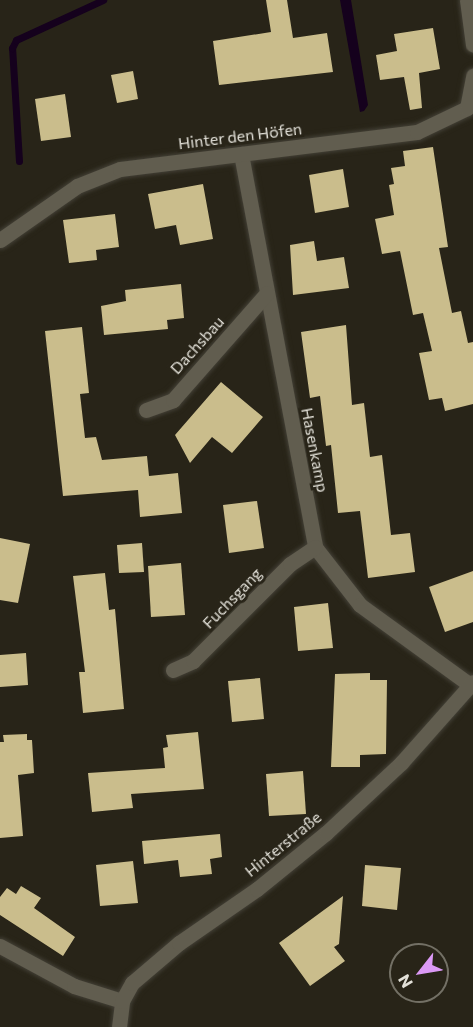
<!DOCTYPE html>
<html>
<head>
<meta charset="utf-8">
<style>
	body { margin:0 }
	#map { position:relative; width:473px; height:1027px; overflow:hidden; background:#282418; font-family:Commissioner,sans-serif }
	div>[style] { position:absolute }
	.water>* { inset:0; background:#15011d }
	.stream>* { height:7px; margin:-3.5px; padding:0 3.5px; transform-origin:3.5px; border-radius:3.5px; background:#15011d }
	.building>* { inset:0; background:#cabd8c }
	.roads { filter:drop-shadow(0 0 2px #434036) drop-shadow(0 0 2px #434036) }
	.minor>* { height:15px; margin:-7.5px; padding:0 7.5px; transform-origin:7.5px; border-radius:7.5px; background:#615d4f }
	span { translate:-50% -50%; white-space:nowrap; text-align:center; line-height:1.15; -webkit-text-stroke:6px #282418; paint-order:stroke }
	.street-label { font-size:16px; color:#e3e1d9 }
	.north { position:absolute; left:389px; top:943px; width:60px; height:60px; box-sizing:border-box; background:#282418; border:2px solid #737065; border-radius:50%; rotate:239deg; font-size:16px; font-weight:700; line-height:24px; text-align:center; color:#e3e1d9 }
	.north::after { content:''; display:block; margin:auto; width:21px; height:27px; background:#db99f5; clip-path:polygon(50% 0,100% 100%,50% 72%,0 100%) }
</style>
</head>
<body>
<div id="map">
	<div class="water">
		<i style="clip-path:polygon(340px 0,351px 0,368px 105px,364px 111px,360px 112px)"></i>
	</div>
	<div class="stream">
		<i style="left:19px;top:161px;width:113px;rotate:-93.5deg"></i>
		<i style="left:12px;top:48px;width:9px;rotate:-63deg"></i>
		<i style="left:16px;top:40px;width:96px;rotate:-24.7deg"></i>
	</div>
	<div class="building">
		<i style="clip-path:polygon(266px 0,287px 0,293px 38px,327px 33px,333px 72px,219px 85px,213px 41px,271px 32px)"></i>
		<i style="clip-path:polygon(433px 28px,440px 69px,419px 73px,422px 108px,410px 110px,404px 77px,380px 80px,376px 55px,397px 51px,394px 34px)"></i>
		<i style="clip-path:polygon(133px 71px,138px 99px,117px 103px,111px 75px)"></i>
		<i style="clip-path:polygon(65px 94px,71px 137px,41px 141px,35px 99px)"></i>
		<i style="clip-path:polygon(433px 147px,448px 247px,439px 248px,452px 313px,461px 311px,468px 343px,473px 342px,473px 404px,445px 411px,442px 398px,429px 400px,419px 353px,432px 351px,423px 313px,413px 315px,400px 251px,382px 254px,375px 219px,394px 215px,389px 185px,394px 184px,391px 168px,405px 166px,403px 151px)"></i>
		<i style="clip-path:polygon(343px 169px,349px 207px,315px 213px,309px 175px)"></i>
		<i style="clip-path:polygon(203px 184px,213px 239px,180px 245px,176px 225px,155px 229px,148px 194px)"></i>
		<i style="clip-path:polygon(115px 214px,119px 247px,96px 250px,97px 260px,69px 263px,63px 220px)"></i>
		<i style="clip-path:polygon(314px 241px,317px 261px,344px 257px,349px 288px,293px 295px,290px 245px)"></i>
		<i style="clip-path:polygon(181px 284px,184px 318px,167px 320px,168px 329px,104px 335px,101px 306px,126px 301px,125px 290px)"></i>
		<i style="clip-path:polygon(346px 325px,352px 405px,364px 403px,370px 457px,382px 455px,391px 535px,410px 533px,415px 572px,368px 578px,360px 511px,338px 513px,331px 445px,326px 446px,320px 396px,310px 398px,301px 332px)"></i>
		<i style="clip-path:polygon(82px 327px,89px 393px,80px 394px,85px 438px,96px 437px,102px 460px,147px 456px,149px 476px,178px 473px,182px 513px,140px 517px,138px 490px,63px 496px,45px 331px)"></i>
		<i style="clip-path:polygon(221px 382px,263px 417px,232px 453px,212px 437px,190px 463px,175px 435px)"></i>
		<i style="clip-path:polygon(257px 501px,264px 548px,229px 553px,223px 505px)"></i>
		<i style="clip-path:polygon(0 538px,30px 544px,18px 603px,0 600px)"></i>
		<i style="clip-path:polygon(142px 543px,144px 572px,119px 573px,117px 545px)"></i>
		<i style="clip-path:polygon(181px 563px,185px 615px,151px 617px,148px 566px)"></i>
		<i style="clip-path:polygon(473px 571px,473px 622px,445px 632px,429px 587px)"></i>
		<i style="clip-path:polygon(105px 573px,109px 610px,115px 609px,124px 709px,83px 713px,79px 672px,85px 672px,73px 576px)"></i>
		<i style="clip-path:polygon(328px 603px,333px 648px,298px 651px,294px 607px)"></i>
		<i style="clip-path:polygon(26px 653px,28px 685px,0 687px,0 655px)"></i>
		<i style="clip-path:polygon(370px 673px,370px 680px,387px 680px,386px 754px,360px 755px,360px 767px,331px 767px,335px 674px)"></i>
		<i style="clip-path:polygon(260px 678px,264px 719px,232px 722px,228px 681px)"></i>
		<i style="clip-path:polygon(198px 732px,204px 789px,131px 794px,133px 808px,92px 812px,88px 773px,165px 768px,163px 748px,168px 747px,166px 735px)"></i>
		<i style="clip-path:polygon(27px 734px,27px 740px,32px 740px,34px 773px,18px 775px,23px 836px,0 838px,0 742px,4px 742px,3px 735px)"></i>
		<i style="clip-path:polygon(303px 771px,306px 814px,269px 816px,266px 774px)"></i>
		<i style="clip-path:polygon(220px 834px,222px 857px,210px 859px,212px 874px,180px 877px,178px 860px,144px 864px,142px 841px)"></i>
		<i style="clip-path:polygon(133px 861px,138px 903px,100px 906px,96px 865px)"></i>
		<i style="clip-path:polygon(365px 865px,401px 868px,397px 910px,362px 906px)"></i>
		<i style="clip-path:polygon(21px 886px,41px 898px,34px 908px,75px 937px,63px 956px,0 915px,0 897px,7px 888px,16px 894px)"></i>
		<i style="clip-path:polygon(343px 896px,339px 944px,334px 947px,345px 961px,310px 986px,279px 943px)"></i>
	</div>
	<div class="roads">
		<div class="minor">
			<i style="left:467px;top:0;width:45px;rotate:82.4deg"></i>
			<i style="left:241px;top:154px;width:400px;rotate:79.3deg"></i>
			<i style="left:315px;top:547px;width:73px;rotate:52.2deg"></i>
			<i style="left:360px;top:605px;width:136px;rotate:36deg"></i>
			<i style="left:0;top:240px;width:94px;rotate:-35deg"></i>
			<i style="left:77px;top:186px;width:46px;rotate:-21.6deg"></i>
			<i style="left:120px;top:169px;width:299px;rotate:-7.1deg"></i>
			<i style="left:417px;top:132px;width:55px;rotate:-25.6deg"></i>
			<i style="left:467px;top:108px;width:33px;rotate:-79deg"></i>
			<i style="left:146px;top:410px;width:29px;rotate:-20deg"></i>
			<i style="left:173px;top:400px;width:142px;rotate:-48.7deg"></i>
			<i style="left:173px;top:670px;width:22px;rotate:-24deg"></i>
			<i style="left:193px;top:661px;width:137px;rotate:-45deg"></i>
			<i style="left:290px;top:564px;width:30px;rotate:-34deg"></i>
			<i style="left:0;top:946px;width:84px;rotate:28.4deg"></i>
			<i style="left:74px;top:986px;width:50px;rotate:17.4deg"></i>
			<i style="left:119px;top:1027px;width:26px;rotate:-83deg"></i>
			<i style="left:122px;top:1001px;width:21px;rotate:-61deg"></i>
			<i style="left:132px;top:983px;width:62px;rotate:-40.4deg"></i>
			<i style="left:179px;top:943px;width:95px;rotate:-34.7deg"></i>
			<i style="left:257px;top:889px;width:89px;rotate:-39.1deg"></i>
			<i style="left:326px;top:833px;width:103px;rotate:-43deg"></i>
			<i style="left:401px;top:763px;width:108px;rotate:-48.4deg"></i>
		</div>
	</div>
	<div class="street-label">
		<span style="left:240px;top:136px;rotate:-7deg">Hinter den Höfen</span>
		<span style="left:197px;top:345px;rotate:-48deg">Dachsbau</span>
		<span style="left:315px;top:450px;rotate:79deg">Hasenkamp</span>
		<span style="left:232px;top:598px;rotate:-46deg">Fuchsgang</span>
		<span style="left:283px;top:844px;rotate:-39deg">Hinterstraße</span>
	</div>
	<div class="north">N</div>
</div>
</body>
</html>
